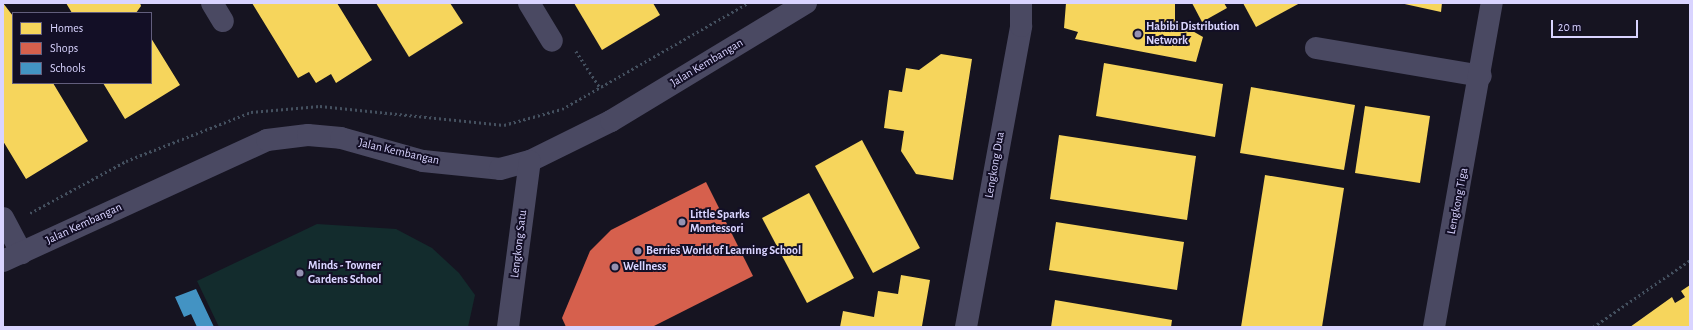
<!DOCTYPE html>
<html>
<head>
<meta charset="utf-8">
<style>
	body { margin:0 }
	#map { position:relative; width:1693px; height:330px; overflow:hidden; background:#161421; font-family:"Alegreya Sans",sans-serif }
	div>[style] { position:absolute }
	.green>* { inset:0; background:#132c2d }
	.homes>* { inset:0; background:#f6d55c }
	.shops>* { inset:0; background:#d6604d }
	.schools>* { inset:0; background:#4393c3 }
	.path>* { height:2.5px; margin-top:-1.25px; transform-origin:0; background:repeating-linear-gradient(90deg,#44505f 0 2px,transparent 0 5px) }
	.minor>* { height:22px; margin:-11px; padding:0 11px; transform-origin:11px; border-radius:11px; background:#4a4962 }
	.dots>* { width:11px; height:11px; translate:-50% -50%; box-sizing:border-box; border:2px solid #130f26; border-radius:50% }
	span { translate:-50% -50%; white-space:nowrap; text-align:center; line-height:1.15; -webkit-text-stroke:4px #130f26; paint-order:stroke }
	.poi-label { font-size:12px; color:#d9d4ff; font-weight:700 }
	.left { translate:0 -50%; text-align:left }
	.street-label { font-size:12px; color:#d9d4ff }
	.frame { position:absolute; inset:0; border:4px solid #d9d4ff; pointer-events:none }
	.legend { position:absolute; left:12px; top:12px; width:140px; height:72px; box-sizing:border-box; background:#130f26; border:1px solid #625e7d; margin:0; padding:5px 7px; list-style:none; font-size:12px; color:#d9d4ff }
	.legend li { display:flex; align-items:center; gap:8px; height:20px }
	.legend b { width:20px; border:1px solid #625e7d }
	.scale { position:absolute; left:1551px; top:20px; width:87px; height:18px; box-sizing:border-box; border:2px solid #d9d4ff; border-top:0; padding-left:5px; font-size:12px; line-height:14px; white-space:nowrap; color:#d9d4ff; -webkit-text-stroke:3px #130f26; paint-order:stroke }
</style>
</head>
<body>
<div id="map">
	<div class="green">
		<i style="clip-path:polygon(317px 224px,396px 229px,432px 248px,459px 273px,475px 295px,468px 327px,219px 327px,197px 281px)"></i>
	</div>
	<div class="homes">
		<i style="clip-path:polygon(3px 3px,13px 16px,13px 83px,53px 83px,88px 141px,26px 179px,3px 141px)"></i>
		<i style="clip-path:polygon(66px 3px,140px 3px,141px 6px,136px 13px,72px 13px)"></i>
		<i style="clip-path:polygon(252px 3px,337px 3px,372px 60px,336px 83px,331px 74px,316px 83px,309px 72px,298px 78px)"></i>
		<i style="clip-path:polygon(376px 3px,450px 3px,463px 23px,409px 57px)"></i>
		<i style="clip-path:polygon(574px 3px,653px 3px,660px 15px,602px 50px)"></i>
		<i style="clip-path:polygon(1066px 3px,1175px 3px,1175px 21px,1203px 37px,1196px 62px,1075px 39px,1078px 32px,1064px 28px)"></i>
		<i style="clip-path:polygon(1192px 3px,1224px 3px,1227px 8px,1202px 22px)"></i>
		<i style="clip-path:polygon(1243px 3px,1300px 3px,1256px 27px)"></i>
		<i style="clip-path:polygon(1400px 3px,1442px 3px,1441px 12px)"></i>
		<i style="clip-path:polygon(151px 38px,180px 85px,125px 119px,103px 83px,151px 83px)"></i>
		<i style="clip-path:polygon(941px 54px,972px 59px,953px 180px,916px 174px,901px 151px,904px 131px,884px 128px,889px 90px,902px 92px,906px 68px,919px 70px)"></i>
		<i style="clip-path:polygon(1104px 63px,1223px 84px,1215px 137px,1096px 116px)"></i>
		<i style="clip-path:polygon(1251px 87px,1355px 105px,1344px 170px,1240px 153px)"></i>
		<i style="clip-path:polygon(1365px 106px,1430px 116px,1420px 183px,1355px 173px)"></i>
		<i style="clip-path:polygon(1059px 135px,1196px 156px,1187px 220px,1050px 199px)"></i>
		<i style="clip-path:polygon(862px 140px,920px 248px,873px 273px,815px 166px)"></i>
		<i style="clip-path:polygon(1265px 175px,1344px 188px,1322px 327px,1241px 327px)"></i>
		<i style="clip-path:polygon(809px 193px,854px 278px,807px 303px,762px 218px)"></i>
		<i style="clip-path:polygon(1056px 222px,1184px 242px,1177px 290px,1049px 270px)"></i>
		<i style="clip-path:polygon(901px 275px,930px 280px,922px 326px,927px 327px,840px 327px,843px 311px,874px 317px,878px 291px,898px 294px)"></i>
		<i style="clip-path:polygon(1690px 285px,1690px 327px,1630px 327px,1672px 297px,1675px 303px,1685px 297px,1681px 291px)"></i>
		<i style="clip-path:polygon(1055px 300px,1172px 320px,1171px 327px,1051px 327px)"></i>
	</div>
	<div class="shops">
		<i style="clip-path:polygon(706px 182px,753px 276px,652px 327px,566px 327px,562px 318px,590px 251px,611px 230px)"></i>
	</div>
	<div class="schools">
		<i style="clip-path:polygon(196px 289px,214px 327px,197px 327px,191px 314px,184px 317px,175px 297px)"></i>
	</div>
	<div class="path">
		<i style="left:576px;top:51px;width:45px;rotate:56.7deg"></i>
		<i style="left:30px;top:213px;width:109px;rotate:-28.4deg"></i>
		<i style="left:126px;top:161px;width:134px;rotate:-21.4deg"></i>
		<i style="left:251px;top:112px;width:69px;rotate:-5deg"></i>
		<i style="left:320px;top:106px;width:185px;rotate:5.9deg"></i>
		<i style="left:504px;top:125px;width:60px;rotate:-15.4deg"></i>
		<i style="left:562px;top:109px;width:214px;rotate:-29.7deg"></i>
		<i style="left:1593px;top:327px;width:118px;rotate:-34.6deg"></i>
	</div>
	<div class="minor">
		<i style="left:212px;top:3px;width:21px;rotate:59deg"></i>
		<i style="left:529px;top:3px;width:44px;rotate:58.8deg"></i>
		<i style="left:1316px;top:48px;width:167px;rotate:9.6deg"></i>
		<i style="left:3px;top:218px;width:40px;rotate:62deg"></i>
		<i style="left:3px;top:261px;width:290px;rotate:-24.6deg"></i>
		<i style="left:267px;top:140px;width:41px;rotate:-7deg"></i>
		<i style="left:308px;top:135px;width:33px;rotate:5deg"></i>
		<i style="left:341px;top:138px;width:85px;rotate:15.7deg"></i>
		<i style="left:423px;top:161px;width:77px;rotate:5.9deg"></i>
		<i style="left:500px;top:169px;width:31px;rotate:-15deg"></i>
		<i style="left:530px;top:161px;width:90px;rotate:-26.3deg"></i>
		<i style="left:611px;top:121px;width:228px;rotate:-31.2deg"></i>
		<i style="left:508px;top:327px;width:167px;rotate:-82.5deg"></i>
		<i style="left:966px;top:327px;width:306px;rotate:-79.6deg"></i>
		<i style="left:1021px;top:26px;width:23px;rotate:-90deg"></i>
		<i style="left:1434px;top:327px;width:329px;rotate:-79.9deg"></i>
	</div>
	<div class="dots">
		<i style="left:1138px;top:34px;background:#9591b1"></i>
		<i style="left:682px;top:222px;background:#9591b1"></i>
		<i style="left:638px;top:251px;background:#9591b1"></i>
		<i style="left:615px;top:267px;background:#9591b1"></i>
		<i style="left:300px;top:273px;background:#9591b1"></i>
	</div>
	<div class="poi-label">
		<span class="left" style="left:1146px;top:34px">Habibi Distribution<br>Network</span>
		<span class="left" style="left:690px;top:222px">Little Sparks<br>Montessori</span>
		<span class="left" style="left:646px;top:251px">Berries World of Learning School</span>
		<span class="left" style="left:308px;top:273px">Minds - Towner<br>Gardens School</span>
		<span class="left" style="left:623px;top:267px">Wellness</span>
	</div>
	<div class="street-label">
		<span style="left:707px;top:63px;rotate:-31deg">Jalan Kembangan</span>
		<span style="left:399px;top:152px;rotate:13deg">Jalan Kembangan</span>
		<span style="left:995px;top:165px;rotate:-80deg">Lengkong Dua</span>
		<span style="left:1458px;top:201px;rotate:-79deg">Lengkong Tiga</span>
		<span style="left:84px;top:224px;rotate:-25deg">Jalan Kembangan</span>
		<span style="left:519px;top:244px;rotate:-83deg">Lengkong Satu</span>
	</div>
	<div class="frame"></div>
	<ul class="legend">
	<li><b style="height:11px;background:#f6d55c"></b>Homes</li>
	<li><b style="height:11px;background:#d6604d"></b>Shops</li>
	<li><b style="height:11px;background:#4393c3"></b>Schools</li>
	</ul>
	<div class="scale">20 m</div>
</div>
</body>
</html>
